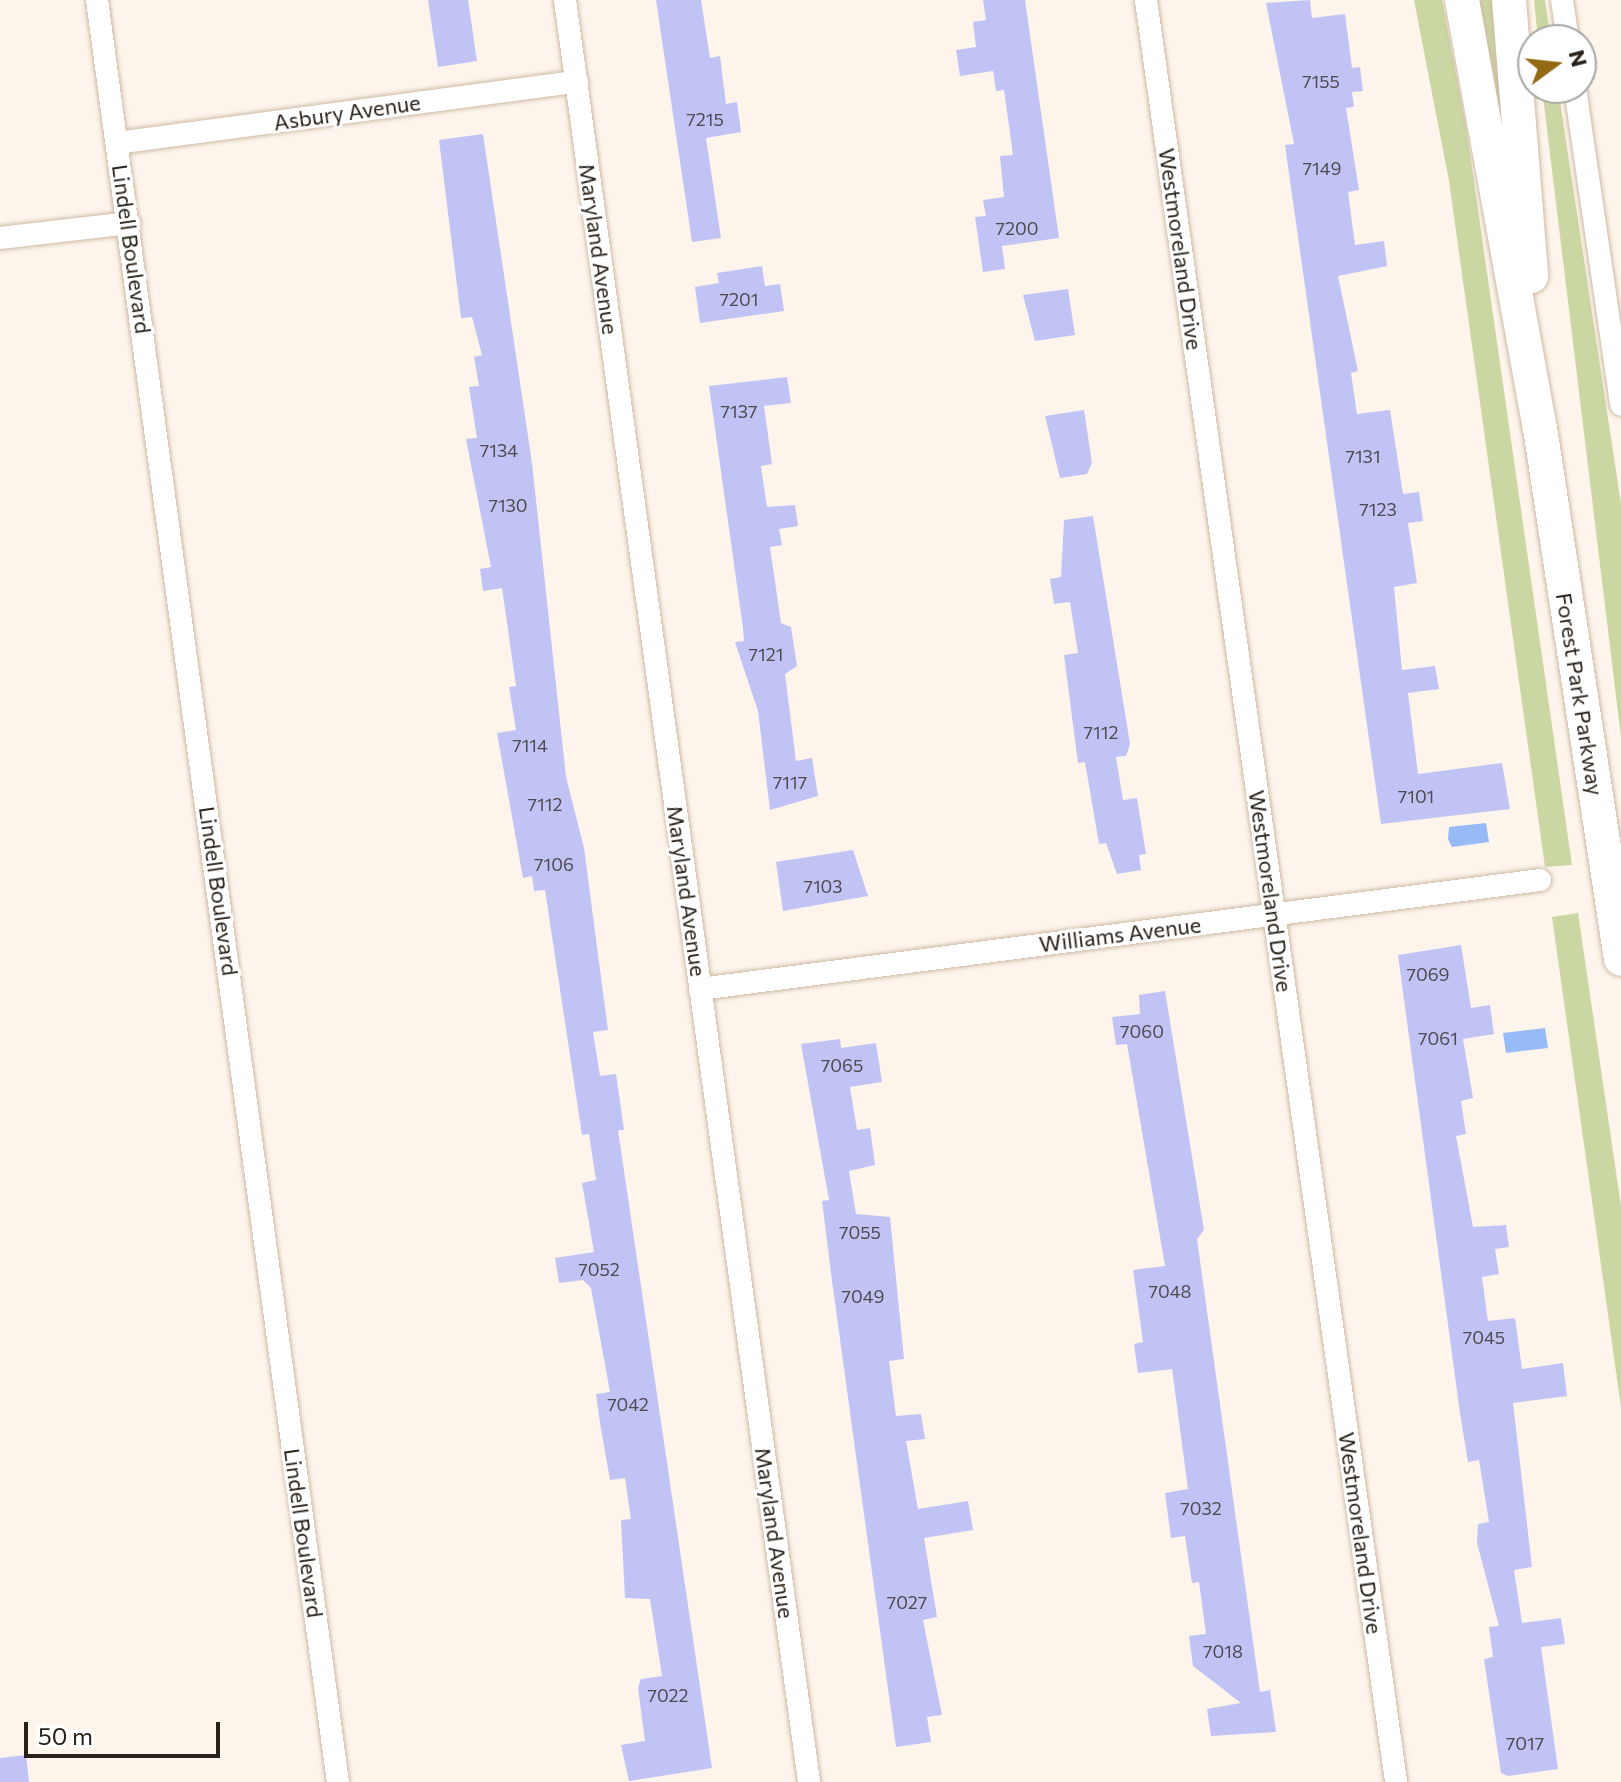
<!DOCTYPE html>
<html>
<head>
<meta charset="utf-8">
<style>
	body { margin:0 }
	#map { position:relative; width:1621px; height:1782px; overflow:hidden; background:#fdf5ec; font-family:Commissioner,sans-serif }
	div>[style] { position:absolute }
	.green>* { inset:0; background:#cad7a2 }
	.water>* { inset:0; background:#96bbf6 }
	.building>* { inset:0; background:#c1c3f5 }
	.roads { filter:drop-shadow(0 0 2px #cebaa5) drop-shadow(0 0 2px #cebaa5) }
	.street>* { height:22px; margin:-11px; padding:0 11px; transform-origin:11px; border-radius:11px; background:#fff }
	.primary>* { height:34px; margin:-17px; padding:0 17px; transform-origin:17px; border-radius:17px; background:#fff }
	span { translate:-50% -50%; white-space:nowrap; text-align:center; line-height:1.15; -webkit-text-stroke:6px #fff; paint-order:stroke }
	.number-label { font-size:18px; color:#4f4a50 }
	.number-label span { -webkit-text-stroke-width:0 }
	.street-label { font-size:22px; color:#292119 }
	.north { position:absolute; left:1517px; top:24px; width:80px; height:80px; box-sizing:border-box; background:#fff; border:2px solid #a9a6a3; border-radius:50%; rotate:75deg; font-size:22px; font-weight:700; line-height:32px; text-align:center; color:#292119 }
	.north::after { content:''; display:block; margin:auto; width:28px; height:36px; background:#936913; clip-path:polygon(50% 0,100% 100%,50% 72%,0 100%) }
	.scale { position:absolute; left:24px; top:1722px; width:196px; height:36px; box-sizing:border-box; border:4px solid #292119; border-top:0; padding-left:10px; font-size:24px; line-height:28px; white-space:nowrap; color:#292119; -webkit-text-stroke:6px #fff; paint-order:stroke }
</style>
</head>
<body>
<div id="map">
	<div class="green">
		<i style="clip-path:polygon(1414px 0,1442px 0,1466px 126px,1572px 865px,1545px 867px,1449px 181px)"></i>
		<i style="clip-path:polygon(1478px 0,1497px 0,1513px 210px)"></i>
		<i style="clip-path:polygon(1534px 0,1545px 0,1551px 40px,1538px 40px)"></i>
		<i style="clip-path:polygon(1542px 88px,1558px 88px,1621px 504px,1621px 737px)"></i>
		<i style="clip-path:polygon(1578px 913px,1621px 1206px,1621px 1407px,1552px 917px)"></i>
	</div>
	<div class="water">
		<i style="clip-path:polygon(1486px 823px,1489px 842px,1452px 847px,1448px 839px,1449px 827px)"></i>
		<i style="clip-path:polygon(1545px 1028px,1548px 1048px,1506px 1053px,1503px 1033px)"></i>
	</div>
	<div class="building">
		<i style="clip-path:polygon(428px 0,468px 0,477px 61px,438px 67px)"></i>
		<i style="clip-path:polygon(656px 0,701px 0,710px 58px,720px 56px,726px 104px,737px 102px,741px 132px,706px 138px,721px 238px,692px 242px)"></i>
		<i style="clip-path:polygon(983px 0,1025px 0,1059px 238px,1002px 246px,1005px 269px,983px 272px,975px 217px,986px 216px,983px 200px,1004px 197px,1000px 156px,1013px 155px,1004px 90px,996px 91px,993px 71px,960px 76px,956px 50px,976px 47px,973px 22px,986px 20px)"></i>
		<i style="clip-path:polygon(1310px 0,1312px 18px,1345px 14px,1352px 68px,1360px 67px,1363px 91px,1352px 92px,1354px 107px,1346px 108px,1359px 190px,1348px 192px,1355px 245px,1384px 241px,1387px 266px,1338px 276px,1358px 371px,1351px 373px,1357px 414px,1390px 410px,1403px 494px,1419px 492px,1423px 521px,1408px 523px,1417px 583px,1394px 587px,1402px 670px,1435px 666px,1439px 689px,1408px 693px,1418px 774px,1502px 763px,1510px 809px,1381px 824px,1285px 145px,1294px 144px,1266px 3px)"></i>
		<i style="clip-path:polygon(483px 134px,532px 463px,566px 777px,584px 848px,608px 1030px,593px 1032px,600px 1076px,616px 1074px,624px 1130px,618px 1130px,712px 1768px,629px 1781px,621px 1745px,645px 1741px,638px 1688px,641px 1679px,662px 1676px,650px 1599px,625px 1598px,621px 1520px,631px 1519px,625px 1478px,610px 1480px,600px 1423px,596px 1394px,610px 1392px,591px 1288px,583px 1280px,559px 1283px,555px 1258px,594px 1252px,582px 1183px,596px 1180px,589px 1134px,582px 1135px,545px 890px,534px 891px,532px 876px,523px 878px,497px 733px,516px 730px,509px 687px,516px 686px,502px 588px,483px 591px,480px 569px,491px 567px,466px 439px,477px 438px,469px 387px,479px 386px,474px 357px,482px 355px,472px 317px,461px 318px,439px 140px)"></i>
		<i style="clip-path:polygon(762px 266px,765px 286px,780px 284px,784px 311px,700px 323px,695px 287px,719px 283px,717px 273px)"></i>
		<i style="clip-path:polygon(1068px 289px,1075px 335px,1035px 341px,1023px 295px)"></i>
		<i style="clip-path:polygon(787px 377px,791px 403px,764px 406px,772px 464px,761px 466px,767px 507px,795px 505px,798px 526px,779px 529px,782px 545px,770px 547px,781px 623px,791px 627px,797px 666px,785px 674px,796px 761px,812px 758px,818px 796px,770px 810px,758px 711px,735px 642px,744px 641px,743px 628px,709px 386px)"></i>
		<i style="clip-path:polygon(1084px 410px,1092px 463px,1087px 474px,1060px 478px,1045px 416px)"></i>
		<i style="clip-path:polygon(1093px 516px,1130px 744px,1126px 756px,1116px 757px,1123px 800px,1137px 798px,1146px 854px,1139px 855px,1141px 870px,1117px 874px,1106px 843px,1099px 844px,1085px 762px,1078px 763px,1064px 655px,1078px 653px,1070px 602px,1054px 604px,1050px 579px,1061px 577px,1064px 520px)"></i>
		<i style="clip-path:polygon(853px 850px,868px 896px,783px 911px,776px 862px)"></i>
		<i style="clip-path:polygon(1461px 945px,1471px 1008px,1490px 1005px,1494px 1034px,1463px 1039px,1473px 1098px,1461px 1101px,1466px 1134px,1456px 1136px,1473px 1227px,1506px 1225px,1509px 1247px,1495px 1249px,1499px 1274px,1482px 1277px,1488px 1321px,1515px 1318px,1522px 1369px,1563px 1363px,1567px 1396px,1513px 1403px,1532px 1567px,1514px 1570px,1522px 1623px,1561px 1618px,1565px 1644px,1541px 1647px,1558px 1769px,1508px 1776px,1501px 1773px,1484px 1659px,1493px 1657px,1489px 1627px,1499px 1626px,1477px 1543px,1478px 1524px,1489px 1522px,1479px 1460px,1468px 1462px,1460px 1413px,1398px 955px)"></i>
		<i style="clip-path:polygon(1165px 991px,1204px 1230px,1197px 1239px,1260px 1692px,1270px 1690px,1276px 1732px,1211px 1736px,1207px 1709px,1241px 1703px,1193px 1666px,1189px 1636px,1206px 1634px,1199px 1582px,1192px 1583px,1185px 1536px,1171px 1538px,1165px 1493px,1188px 1489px,1172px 1369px,1138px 1373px,1134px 1344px,1143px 1342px,1133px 1270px,1165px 1266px,1127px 1044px,1116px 1045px,1112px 1017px,1140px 1014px,1139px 995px)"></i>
		<i style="clip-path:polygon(840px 1039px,841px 1048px,876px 1043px,882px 1082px,850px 1087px,857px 1130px,870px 1128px,875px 1165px,849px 1171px,856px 1214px,890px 1217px,904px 1359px,889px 1361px,896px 1416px,921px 1414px,925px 1439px,906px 1441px,918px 1509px,968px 1501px,973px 1530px,924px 1538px,937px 1617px,923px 1620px,942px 1715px,927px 1717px,931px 1742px,896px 1747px,832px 1281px,822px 1201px,829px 1200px,801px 1044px)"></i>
		<i style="clip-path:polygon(26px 1755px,29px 1782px,0 1782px,0 1758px)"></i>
	</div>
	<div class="roads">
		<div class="street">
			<i style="left:97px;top:0;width:1798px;rotate:82.3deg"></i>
			<i style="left:565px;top:0;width:1799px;rotate:82.2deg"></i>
			<i style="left:1146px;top:0;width:1799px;rotate:82.01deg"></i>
			<i style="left:1562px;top:0;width:40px;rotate:81.5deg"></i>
			<i style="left:1575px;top:88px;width:320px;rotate:81.7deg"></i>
			<i style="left:117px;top:143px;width:464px;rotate:-7.6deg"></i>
			<i style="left:0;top:238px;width:130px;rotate:-6.6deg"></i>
			<i style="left:700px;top:989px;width:847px;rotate:-7.39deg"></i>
		</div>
		<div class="primary">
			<i style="left:1462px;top:0;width:435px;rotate:79.7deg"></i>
			<i style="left:1540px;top:428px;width:537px;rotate:81.33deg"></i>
			<i style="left:1509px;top:0;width:277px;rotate:85.4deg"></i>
		</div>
	</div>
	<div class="number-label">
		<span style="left:1321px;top:81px">7155</span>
		<span style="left:705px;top:119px">7215</span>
		<span style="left:1322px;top:168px">7149</span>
		<span style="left:1017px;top:228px">7200</span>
		<span style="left:739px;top:299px">7201</span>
		<span style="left:739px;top:411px">7137</span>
		<span style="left:499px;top:450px">7134</span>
		<span style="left:1363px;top:456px">7131</span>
		<span style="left:508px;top:505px">7130</span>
		<span style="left:1378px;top:509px">7123</span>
		<span style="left:766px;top:654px">7121</span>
		<span style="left:1101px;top:732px">7112</span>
		<span style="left:530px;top:745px">7114</span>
		<span style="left:790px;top:782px">7117</span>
		<span style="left:1416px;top:796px">7101</span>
		<span style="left:545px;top:804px">7112</span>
		<span style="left:554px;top:864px">7106</span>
		<span style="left:823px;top:886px">7103</span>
		<span style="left:1428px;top:974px">7069</span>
		<span style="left:1142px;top:1031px">7060</span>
		<span style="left:1438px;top:1038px">7061</span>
		<span style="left:842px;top:1065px">7065</span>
		<span style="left:860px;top:1232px">7055</span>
		<span style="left:599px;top:1269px">7052</span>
		<span style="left:1170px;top:1291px">7048</span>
		<span style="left:863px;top:1296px">7049</span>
		<span style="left:1484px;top:1337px">7045</span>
		<span style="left:628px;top:1404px">7042</span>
		<span style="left:1201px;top:1508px">7032</span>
		<span style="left:907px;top:1602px">7027</span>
		<span style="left:1223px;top:1651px">7018</span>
		<span style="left:668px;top:1695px">7022</span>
		<span style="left:1525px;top:1743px">7017</span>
	</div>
	<div class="street-label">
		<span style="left:347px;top:112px;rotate:-8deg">Asbury Avenue</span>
		<span style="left:132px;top:249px;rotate:82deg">Lindell Boulevard</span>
		<span style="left:599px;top:249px;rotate:82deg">Maryland Avenue</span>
		<span style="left:1181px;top:249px;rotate:82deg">Westmoreland Drive</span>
		<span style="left:1580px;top:694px;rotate:81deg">Forest Park Parkway</span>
		<span style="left:219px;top:891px;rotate:82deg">Lindell Boulevard</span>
		<span style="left:687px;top:891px;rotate:82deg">Maryland Avenue</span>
		<span style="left:1271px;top:891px;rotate:82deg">Westmoreland Drive</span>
		<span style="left:1120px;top:934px;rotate:-7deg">Williams Avenue</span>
		<span style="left:304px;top:1533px;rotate:82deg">Lindell Boulevard</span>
		<span style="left:775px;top:1533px;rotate:82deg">Maryland Avenue</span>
		<span style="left:1361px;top:1533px;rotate:82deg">Westmoreland Drive</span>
	</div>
	<div class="north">N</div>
	<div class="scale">50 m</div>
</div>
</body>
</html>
